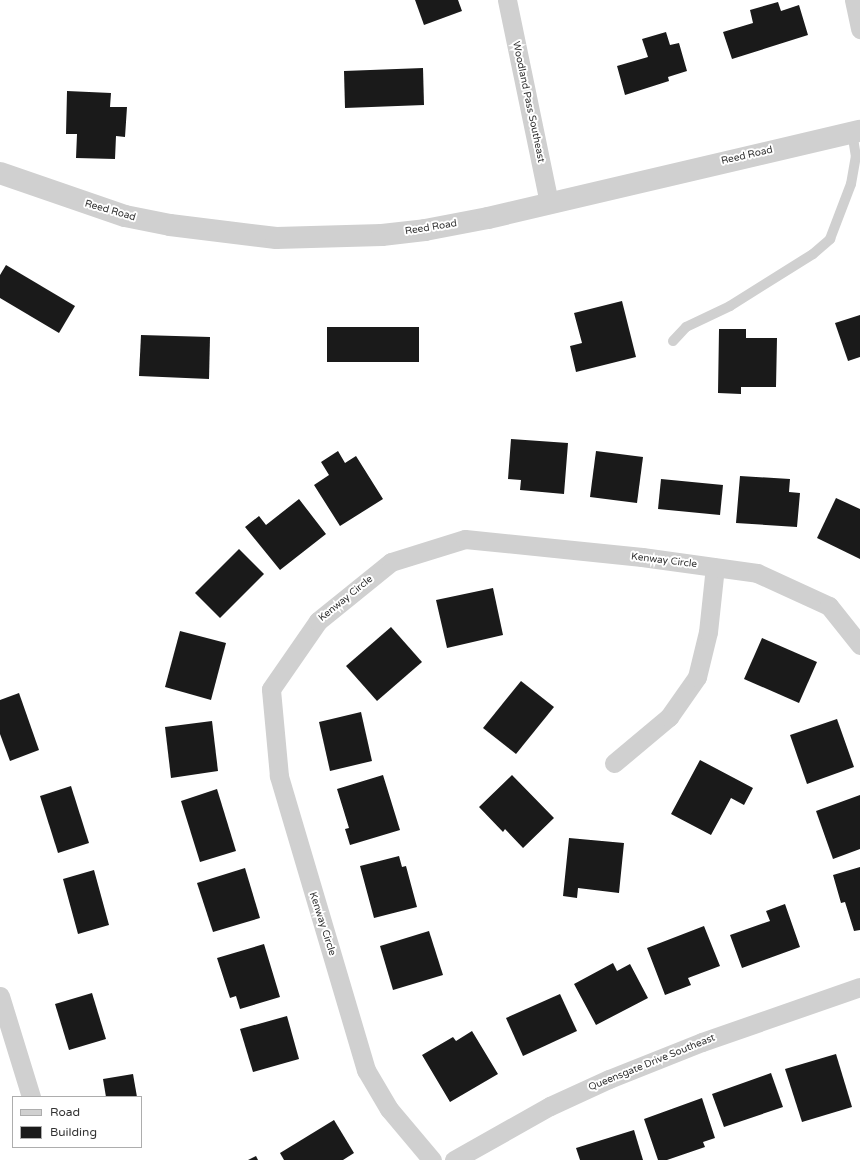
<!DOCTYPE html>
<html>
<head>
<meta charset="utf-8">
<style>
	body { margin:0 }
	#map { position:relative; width:860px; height:1160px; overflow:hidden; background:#fff; font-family:"Varela Round",sans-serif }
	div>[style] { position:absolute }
	.building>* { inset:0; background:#1a1a1a }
	.service>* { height:10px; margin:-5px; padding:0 5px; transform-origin:5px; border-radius:5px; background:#d0d0d0 }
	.minor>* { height:19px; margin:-9.5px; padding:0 9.5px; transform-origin:9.5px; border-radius:9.5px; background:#d0d0d0 }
	.tertiary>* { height:22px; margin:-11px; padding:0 11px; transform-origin:11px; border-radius:11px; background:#d0d0d0 }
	span { translate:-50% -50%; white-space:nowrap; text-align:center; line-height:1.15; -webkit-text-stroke:4px #fff; paint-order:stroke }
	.street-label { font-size:10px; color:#333 }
	.legend { position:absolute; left:12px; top:1096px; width:130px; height:52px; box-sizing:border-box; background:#fff; border:1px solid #adadad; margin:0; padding:5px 7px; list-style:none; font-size:12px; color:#333 }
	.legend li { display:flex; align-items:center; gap:8px; height:20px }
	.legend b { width:20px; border:1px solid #adadad }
</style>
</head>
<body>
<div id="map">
	<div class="building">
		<i style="clip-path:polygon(415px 0,458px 0,462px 11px,424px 25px)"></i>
		<i style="clip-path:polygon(778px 2px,781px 11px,799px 5px,808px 35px,732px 59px,723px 32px,753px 23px,750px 10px)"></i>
		<i style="clip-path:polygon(666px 32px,670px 45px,679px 43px,687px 71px,668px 77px,669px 81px,625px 95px,617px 66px,648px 57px,642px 39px)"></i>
		<i style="clip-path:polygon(423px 68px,424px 105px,345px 108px,344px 71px)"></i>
		<i style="clip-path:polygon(67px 91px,111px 93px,110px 107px,127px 107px,125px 137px,116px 136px,115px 159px,76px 158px,77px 134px,66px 134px)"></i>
		<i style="clip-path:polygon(6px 265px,75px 306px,59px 333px,0 298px,0 275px)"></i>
		<i style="clip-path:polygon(622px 301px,636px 357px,576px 372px,570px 346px,582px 343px,574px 313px)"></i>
		<i style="clip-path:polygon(860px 315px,860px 357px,848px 361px,835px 323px)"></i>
		<i style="clip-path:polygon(327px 327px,419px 327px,419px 362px,327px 362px)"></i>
		<i style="clip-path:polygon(719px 329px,746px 329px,746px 338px,777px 338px,776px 387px,741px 387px,741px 394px,718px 393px)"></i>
		<i style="clip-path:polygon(141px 335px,210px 337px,209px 379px,139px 376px)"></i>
		<i style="clip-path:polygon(511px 439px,568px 443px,564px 494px,520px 490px,521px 480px,508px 479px)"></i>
		<i style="clip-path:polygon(338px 451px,345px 463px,356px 456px,383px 499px,340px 526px,314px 485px,329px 475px,321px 462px)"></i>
		<i style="clip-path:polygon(596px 451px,643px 457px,637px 503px,590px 497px)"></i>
		<i style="clip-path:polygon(740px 476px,790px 479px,789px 492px,800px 493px,797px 527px,736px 523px)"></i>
		<i style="clip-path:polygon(661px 479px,723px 485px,720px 515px,658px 509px)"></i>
		<i style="clip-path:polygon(836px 498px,860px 509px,860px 559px,817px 538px)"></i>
		<i style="clip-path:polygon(299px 499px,326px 534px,280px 570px,245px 527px,259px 516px,266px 525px)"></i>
		<i style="clip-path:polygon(239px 549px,264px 574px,220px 618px,195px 593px)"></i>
		<i style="clip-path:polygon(493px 588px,503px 635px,447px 648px,436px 600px)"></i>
		<i style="clip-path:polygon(391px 627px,422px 662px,377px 701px,346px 666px)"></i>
		<i style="clip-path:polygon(180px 631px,226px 643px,211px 700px,165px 687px)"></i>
		<i style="clip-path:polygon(762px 638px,817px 662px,799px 703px,744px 679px)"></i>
		<i style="clip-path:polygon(521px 681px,554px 707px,516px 754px,483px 728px)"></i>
		<i style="clip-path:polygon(19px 693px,39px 750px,10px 761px,0 734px,0 700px)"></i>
		<i style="clip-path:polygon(361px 712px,372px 761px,330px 771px,319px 722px)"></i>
		<i style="clip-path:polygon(837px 719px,854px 767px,807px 784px,790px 735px)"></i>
		<i style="clip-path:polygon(212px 721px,218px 771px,171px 778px,165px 727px)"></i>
		<i style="clip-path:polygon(700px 760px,753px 788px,744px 805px,731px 798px,711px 835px,671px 814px)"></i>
		<i style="clip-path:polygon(383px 775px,400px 830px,350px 845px,345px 829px,349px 828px,337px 789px)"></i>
		<i style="clip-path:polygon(512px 775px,554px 818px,523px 848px,505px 829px,503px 832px,479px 807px)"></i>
		<i style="clip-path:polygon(71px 786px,89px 843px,58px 853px,40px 796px)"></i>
		<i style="clip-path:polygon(217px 789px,236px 851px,200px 862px,181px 801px)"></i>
		<i style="clip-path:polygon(860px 795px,860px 849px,833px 859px,816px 811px)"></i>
		<i style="clip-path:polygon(569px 838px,624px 843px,619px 893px,578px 888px,577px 898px,563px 896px)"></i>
		<i style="clip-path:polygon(399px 856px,402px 867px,406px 866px,417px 907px,374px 918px,360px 866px)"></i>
		<i style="clip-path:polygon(860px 867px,860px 930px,854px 931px,845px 902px,841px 903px,833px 875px)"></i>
		<i style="clip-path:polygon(245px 868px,260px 918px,213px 932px,197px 883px)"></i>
		<i style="clip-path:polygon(94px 870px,109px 925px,78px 934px,63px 879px)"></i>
		<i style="clip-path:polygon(785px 904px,800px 947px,742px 968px,730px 935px,770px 921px,766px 911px)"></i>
		<i style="clip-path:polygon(704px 926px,720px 966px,688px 978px,691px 985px,665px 995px,647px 948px)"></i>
		<i style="clip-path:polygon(429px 931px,443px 975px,393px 990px,380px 946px)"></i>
		<i style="clip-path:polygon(264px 944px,280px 997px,240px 1009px,236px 996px,230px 998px,217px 958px)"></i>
		<i style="clip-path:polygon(613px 963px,617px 971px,630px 964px,648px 998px,596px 1025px,574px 984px)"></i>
		<i style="clip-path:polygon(92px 993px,106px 1039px,69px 1050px,55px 1004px)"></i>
		<i style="clip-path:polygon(560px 994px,577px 1031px,523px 1056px,506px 1018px)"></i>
		<i style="clip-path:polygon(287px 1016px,299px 1059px,253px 1072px,240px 1029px)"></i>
		<i style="clip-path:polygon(472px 1031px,498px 1074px,450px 1102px,422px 1055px,453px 1037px,456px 1041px)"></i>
		<i style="clip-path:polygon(836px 1054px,852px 1107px,802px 1122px,785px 1069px)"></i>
		<i style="clip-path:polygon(771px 1073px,783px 1107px,724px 1127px,712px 1094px)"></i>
		<i style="clip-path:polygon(133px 1074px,137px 1097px,106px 1097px,103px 1079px)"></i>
		<i style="clip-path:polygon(702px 1098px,715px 1138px,703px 1142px,705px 1147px,667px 1160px,658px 1160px,644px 1119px)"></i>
		<i style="clip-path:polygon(334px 1120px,354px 1153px,343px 1160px,284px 1160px,280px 1153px)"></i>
		<i style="clip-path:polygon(634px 1130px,643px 1160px,580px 1160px,576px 1148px)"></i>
		<i style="clip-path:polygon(256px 1156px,258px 1160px,248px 1160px)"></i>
	</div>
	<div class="service">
		<i style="left:673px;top:341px;width:19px;rotate:-47deg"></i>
		<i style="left:686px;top:327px;width:49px;rotate:-25.5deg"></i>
		<i style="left:730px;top:306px;width:98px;rotate:-32.1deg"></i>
		<i style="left:813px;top:254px;width:23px;rotate:-41deg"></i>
		<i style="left:830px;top:239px;width:59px;rotate:-69.1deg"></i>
		<i style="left:851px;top:184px;width:27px;rotate:-80deg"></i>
		<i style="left:856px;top:157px;width:24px;rotate:-99deg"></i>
	</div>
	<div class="minor">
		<i style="left:507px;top:0;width:207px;rotate:78.3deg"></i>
		<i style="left:854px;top:0;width:30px;rotate:78deg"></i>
		<i style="left:614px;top:763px;width:72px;rotate:-39.9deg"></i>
		<i style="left:669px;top:717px;width:49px;rotate:-55deg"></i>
		<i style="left:697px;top:677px;width:46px;rotate:-76.3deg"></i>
		<i style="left:708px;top:632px;width:65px;rotate:-83.9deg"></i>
		<i style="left:0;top:996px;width:106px;rotate:72.9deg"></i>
		<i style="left:432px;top:1160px;width:67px;rotate:-130.1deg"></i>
		<i style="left:389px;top:1109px;width:45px;rotate:-120.5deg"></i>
		<i style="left:366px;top:1070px;width:307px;rotate:-106.5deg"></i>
		<i style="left:279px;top:776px;width:87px;rotate:-95.3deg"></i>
		<i style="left:271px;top:689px;width:83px;rotate:-55.3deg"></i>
		<i style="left:318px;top:621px;width:94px;rotate:-38.9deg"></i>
		<i style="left:391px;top:562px;width:77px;rotate:-17.3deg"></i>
		<i style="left:465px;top:539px;width:178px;rotate:5.8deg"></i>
		<i style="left:642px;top:557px;width:116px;rotate:7.9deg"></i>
		<i style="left:757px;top:573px;width:79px;rotate:24.6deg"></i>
		<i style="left:829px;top:606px;width:50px;rotate:51.5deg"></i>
		<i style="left:454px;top:1160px;width:110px;rotate:-29.4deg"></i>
		<i style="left:550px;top:1106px;width:65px;rotate:-24.6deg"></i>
		<i style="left:609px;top:1079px;width:100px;rotate:-21.7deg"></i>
		<i style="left:702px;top:1042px;width:167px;rotate:-19.2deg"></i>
	</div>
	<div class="tertiary">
		<i style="left:0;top:173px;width:132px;rotate:19deg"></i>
		<i style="left:125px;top:216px;width:46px;rotate:11.3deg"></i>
		<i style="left:170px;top:225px;width:107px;rotate:7deg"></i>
		<i style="left:276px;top:238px;width:106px;rotate:-1.6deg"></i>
		<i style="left:382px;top:235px;width:43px;rotate:-6.6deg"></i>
		<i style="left:425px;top:230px;width:64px;rotate:-10.8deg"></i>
		<i style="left:488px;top:218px;width:382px;rotate:-13.2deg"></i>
	</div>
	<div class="street-label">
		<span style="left:528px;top:102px;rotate:78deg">Woodland Pass Southeast</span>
		<span style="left:747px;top:156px;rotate:-13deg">Reed Road</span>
		<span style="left:110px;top:211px;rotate:16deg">Reed Road</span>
		<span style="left:431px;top:228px;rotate:-9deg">Reed Road</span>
		<span style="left:664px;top:561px;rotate:7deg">Kenway Circle</span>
		<span style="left:346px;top:599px;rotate:-39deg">Kenway Circle</span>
		<span style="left:322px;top:924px;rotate:72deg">Kenway Circle</span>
		<span style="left:652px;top:1063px;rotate:-22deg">Queensgate Drive Southeast</span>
	</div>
	<ul class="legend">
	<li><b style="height:5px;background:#d0d0d0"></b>Road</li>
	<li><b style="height:11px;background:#1a1a1a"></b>Building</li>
	</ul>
</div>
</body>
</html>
